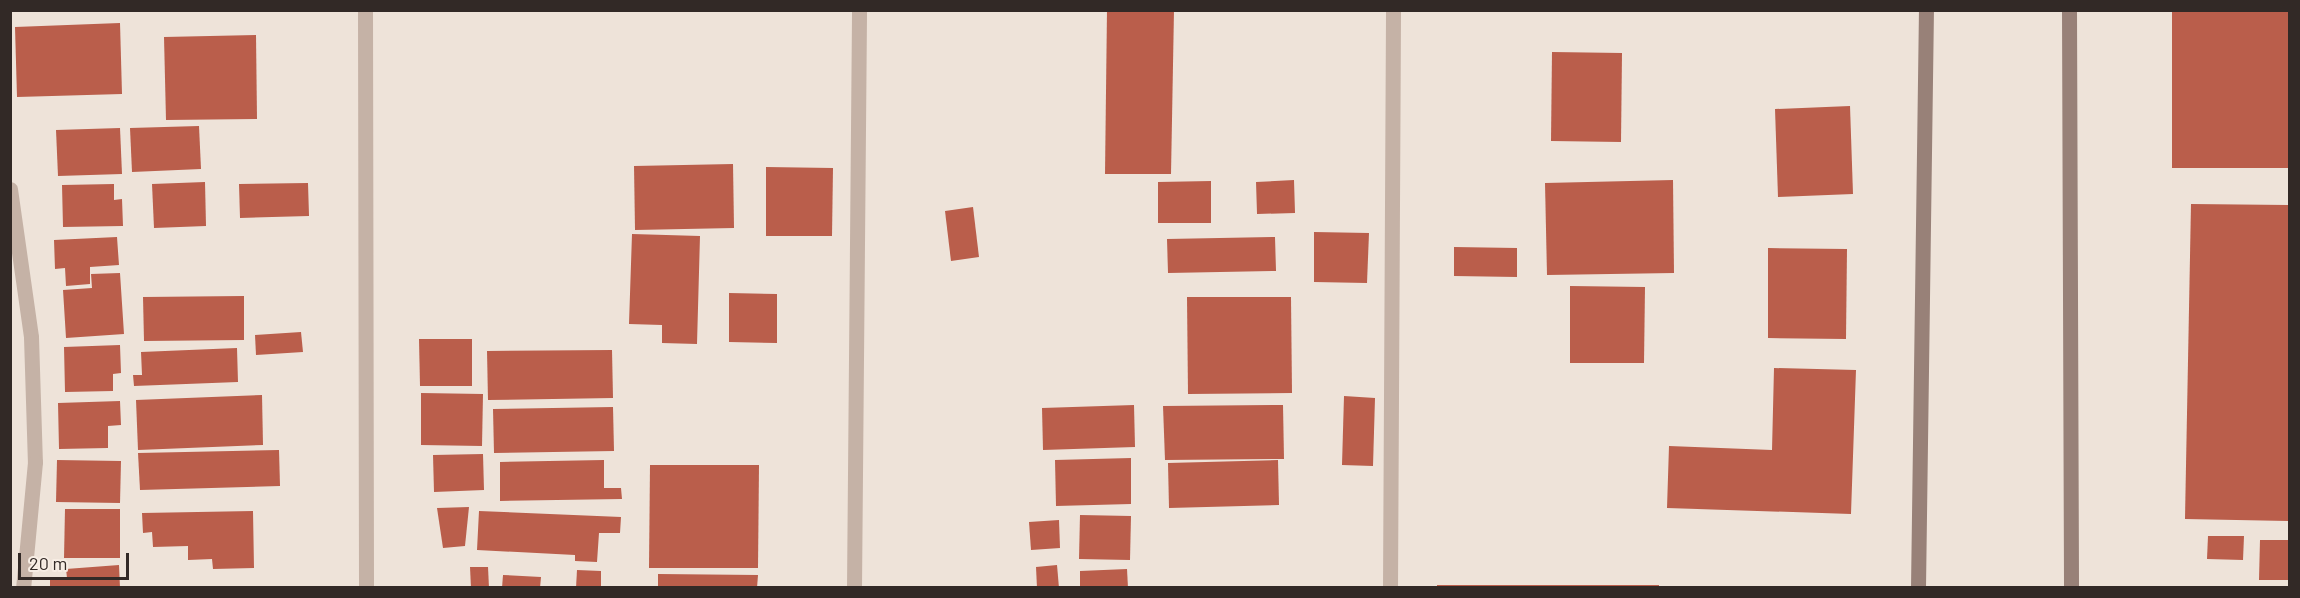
<!DOCTYPE html>
<html>
<head>
<meta charset="utf-8">
<style>
	body { margin:0 }
	#map { position:relative; width:2300px; height:598px; overflow:hidden; background:#eee3d9; font-family:Barlow,sans-serif }
	div>[style] { position:absolute }
	.building>* { inset:0; background:#ba5e4b }
	.street>* { height:15px; margin:-7.5px; padding:0 7.5px; transform-origin:7.5px; border-radius:7.5px; background:#c5b2a6 }
	.secondary>* { height:15px; margin:-7.5px; padding:0 7.5px; transform-origin:7.5px; border-radius:7.5px; background:#988178 }
	span { translate:-50% -50%; white-space:nowrap; text-align:center; line-height:1.15; -webkit-text-stroke:4.5px #f7ede4; paint-order:stroke }
	.frame { position:absolute; inset:0; border:12px solid #322926; pointer-events:none }
	.scale { position:absolute; left:18px; top:553px; width:111px; height:27px; box-sizing:border-box; border:3px solid #322926; border-top:0; padding-left:8px; font-size:18px; line-height:21px; white-space:nowrap; color:#322926; -webkit-text-stroke:4px #f7ede4; paint-order:stroke }
</style>
</head>
<body>
<div id="map">
	<div class="building">
		<i style="clip-path:polygon(1107px 10px,1174px 10px,1171px 174px,1105px 174px)"></i>
		<i style="clip-path:polygon(2172px 10px,2290px 10px,2290px 168px,2172px 168px)"></i>
		<i style="clip-path:polygon(120px 23px,122px 94px,17px 97px,15px 27px)"></i>
		<i style="clip-path:polygon(256px 35px,257px 119px,166px 120px,164px 37px)"></i>
		<i style="clip-path:polygon(1552px 52px,1622px 53px,1621px 142px,1551px 141px)"></i>
		<i style="clip-path:polygon(1850px 106px,1853px 194px,1778px 197px,1775px 109px)"></i>
		<i style="clip-path:polygon(199px 126px,201px 169px,132px 172px,130px 128px)"></i>
		<i style="clip-path:polygon(120px 128px,122px 174px,58px 176px,56px 130px)"></i>
		<i style="clip-path:polygon(733px 164px,734px 228px,635px 230px,634px 166px)"></i>
		<i style="clip-path:polygon(766px 167px,833px 168px,832px 236px,766px 236px)"></i>
		<i style="clip-path:polygon(1294px 180px,1295px 213px,1257px 214px,1256px 182px)"></i>
		<i style="clip-path:polygon(1673px 180px,1674px 273px,1547px 275px,1545px 183px)"></i>
		<i style="clip-path:polygon(1211px 181px,1211px 223px,1158px 223px,1158px 182px)"></i>
		<i style="clip-path:polygon(205px 182px,206px 226px,154px 228px,152px 184px)"></i>
		<i style="clip-path:polygon(308px 183px,309px 216px,240px 218px,239px 184px)"></i>
		<i style="clip-path:polygon(114px 184px,114px 200px,122px 199px,123px 226px,63px 227px,62px 185px)"></i>
		<i style="clip-path:polygon(2191px 204px,2290px 205px,2290px 521px,2185px 519px)"></i>
		<i style="clip-path:polygon(973px 207px,979px 257px,951px 261px,945px 211px)"></i>
		<i style="clip-path:polygon(1314px 232px,1369px 233px,1367px 283px,1314px 282px)"></i>
		<i style="clip-path:polygon(632px 234px,700px 236px,697px 344px,662px 343px,662px 325px,629px 324px)"></i>
		<i style="clip-path:polygon(117px 237px,119px 265px,90px 267px,90px 284px,66px 286px,65px 268px,55px 269px,54px 240px)"></i>
		<i style="clip-path:polygon(1275px 237px,1276px 271px,1168px 273px,1167px 239px)"></i>
		<i style="clip-path:polygon(1454px 247px,1517px 248px,1517px 277px,1454px 276px)"></i>
		<i style="clip-path:polygon(1768px 248px,1847px 249px,1846px 339px,1768px 338px)"></i>
		<i style="clip-path:polygon(120px 273px,124px 334px,66px 338px,63px 290px,92px 288px,91px 274px)"></i>
		<i style="clip-path:polygon(1570px 286px,1645px 287px,1644px 363px,1570px 363px)"></i>
		<i style="clip-path:polygon(729px 293px,777px 294px,777px 343px,729px 342px)"></i>
		<i style="clip-path:polygon(244px 296px,244px 340px,144px 341px,143px 297px)"></i>
		<i style="clip-path:polygon(1187px 297px,1291px 297px,1292px 393px,1188px 394px)"></i>
		<i style="clip-path:polygon(301px 332px,303px 352px,256px 355px,255px 335px)"></i>
		<i style="clip-path:polygon(419px 339px,472px 339px,472px 386px,420px 386px)"></i>
		<i style="clip-path:polygon(120px 345px,121px 373px,113px 374px,113px 391px,65px 392px,64px 347px)"></i>
		<i style="clip-path:polygon(237px 348px,238px 382px,134px 386px,133px 375px,142px 375px,141px 352px)"></i>
		<i style="clip-path:polygon(612px 350px,613px 398px,488px 400px,487px 351px)"></i>
		<i style="clip-path:polygon(1774px 368px,1856px 370px,1851px 514px,1667px 508px,1669px 446px,1772px 450px)"></i>
		<i style="clip-path:polygon(421px 393px,483px 394px,482px 446px,421px 445px)"></i>
		<i style="clip-path:polygon(262px 395px,263px 445px,138px 450px,136px 400px)"></i>
		<i style="clip-path:polygon(1344px 396px,1375px 398px,1373px 466px,1342px 465px)"></i>
		<i style="clip-path:polygon(120px 401px,121px 425px,108px 426px,108px 448px,59px 449px,58px 403px)"></i>
		<i style="clip-path:polygon(1134px 405px,1135px 447px,1043px 450px,1042px 408px)"></i>
		<i style="clip-path:polygon(1283px 405px,1284px 459px,1165px 460px,1163px 406px)"></i>
		<i style="clip-path:polygon(613px 407px,614px 451px,494px 453px,493px 409px)"></i>
		<i style="clip-path:polygon(279px 450px,280px 486px,140px 490px,138px 453px)"></i>
		<i style="clip-path:polygon(483px 454px,484px 490px,434px 492px,433px 455px)"></i>
		<i style="clip-path:polygon(1131px 458px,1131px 504px,1056px 506px,1055px 460px)"></i>
		<i style="clip-path:polygon(57px 460px,121px 461px,120px 503px,56px 502px)"></i>
		<i style="clip-path:polygon(604px 460px,604px 488px,621px 488px,622px 499px,500px 501px,500px 462px)"></i>
		<i style="clip-path:polygon(1278px 460px,1279px 505px,1169px 508px,1168px 463px)"></i>
		<i style="clip-path:polygon(650px 465px,759px 465px,758px 568px,649px 568px)"></i>
		<i style="clip-path:polygon(469px 507px,465px 546px,443px 548px,437px 508px)"></i>
		<i style="clip-path:polygon(65px 509px,120px 509px,120px 558px,64px 558px)"></i>
		<i style="clip-path:polygon(253px 511px,254px 568px,213px 569px,212px 559px,188px 560px,188px 546px,153px 547px,152px 532px,143px 533px,142px 513px)"></i>
		<i style="clip-path:polygon(479px 511px,621px 517px,620px 533px,599px 533px,597px 562px,575px 561px,575px 555px,477px 550px)"></i>
		<i style="clip-path:polygon(1080px 515px,1131px 516px,1130px 560px,1079px 559px)"></i>
		<i style="clip-path:polygon(1059px 520px,1060px 548px,1031px 550px,1029px 522px)"></i>
		<i style="clip-path:polygon(2208px 536px,2244px 536px,2243px 560px,2207px 559px)"></i>
		<i style="clip-path:polygon(2260px 540px,2290px 540px,2290px 580px,2259px 580px)"></i>
		<i style="clip-path:polygon(119px 565px,120px 588px,50px 588px,50px 579px,67px 578px,66px 569px)"></i>
		<i style="clip-path:polygon(1057px 565px,1059px 588px,1037px 588px,1036px 567px)"></i>
		<i style="clip-path:polygon(470px 567px,488px 567px,489px 588px,471px 588px)"></i>
		<i style="clip-path:polygon(1127px 569px,1128px 588px,1080px 588px,1080px 571px)"></i>
		<i style="clip-path:polygon(577px 570px,601px 571px,601px 588px,576px 588px)"></i>
		<i style="clip-path:polygon(658px 574px,758px 575px,757px 588px,658px 588px)"></i>
		<i style="clip-path:polygon(503px 575px,541px 577px,540px 588px,502px 588px)"></i>
		<i style="clip-path:polygon(1437px 585px,1659px 585px,1659px 588px,1437px 588px)"></i>
	</div>
	<div class="street">
		<i style="left:365px;top:10px;width:578px;rotate:89.9deg"></i>
		<i style="left:10px;top:189px;width:149px;rotate:81.9deg"></i>
		<i style="left:31px;top:337px;width:125px;rotate:88.2deg"></i>
		<i style="left:35px;top:462px;width:127px;rotate:95.4deg"></i>
		<i style="left:854px;top:588px;width:578px;rotate:-89.5deg"></i>
		<i style="left:1390px;top:588px;width:578px;rotate:-89.7deg"></i>
	</div>
	<div class="secondary">
		<i style="left:2069px;top:10px;width:578px;rotate:89.8deg"></i>
		<i style="left:1918px;top:588px;width:578px;rotate:-89.21deg"></i>
	</div>
	<div class="frame"></div>
	<div class="scale">20 m</div>
</div>
</body>
</html>
